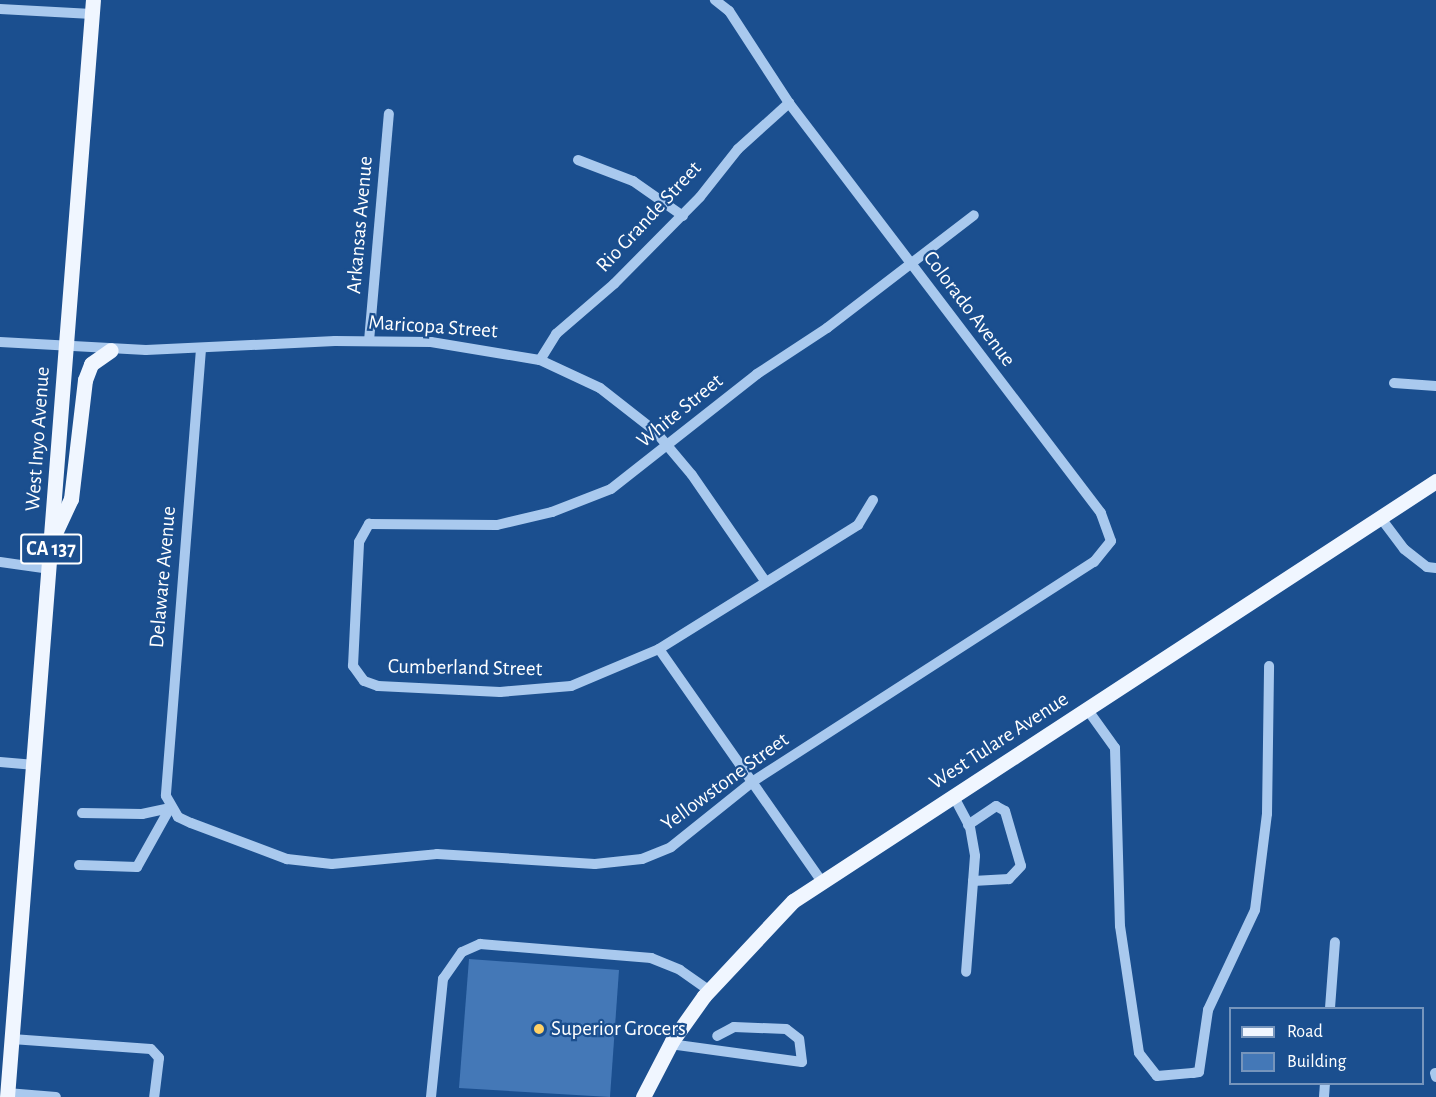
<!DOCTYPE html>
<html>
<head>
<meta charset="utf-8">
<style>
	body { margin:0 }
	#map { position:relative; width:1436px; height:1097px; overflow:hidden; background:#1b4f8f; font-family:"Alegreya Sans",sans-serif }
	div>[style] { position:absolute }
	.building>* { inset:0; background:#4478b7 }
	.minor>* { height:10px; margin:-5px; padding:0 5px; transform-origin:5px; border-radius:5px; background:#a9c9ee }
	.major>* { height:15px; margin:-7.5px; padding:0 7.5px; transform-origin:7.5px; border-radius:7.5px; background:#f0f6ff }
	.dots>* { width:16px; height:16px; translate:-50% -50%; box-sizing:border-box; border:3px solid #1b4f8f; border-radius:50% }
	span { translate:-50% -50%; white-space:nowrap; text-align:center; line-height:1.15; -webkit-text-stroke:4.5px #1b4f8f; paint-order:stroke }
	.shield-label span { padding:2px 4px; background:#1b4f8f; border:2px solid; border-radius:4px; -webkit-text-stroke-width:0 }
	.shield-label { font-size:20px; color:#fff; font-weight:700 }
	.street-label { font-size:21px; color:#fff }
	.poi-label { font-size:21px; color:#fff }
	.left { translate:0 -50%; text-align:left }
	.legend { position:absolute; left:1229px; top:1007px; width:195px; height:78px; box-sizing:border-box; background:#1b4f8f; border:2px solid #7695bc; margin:0; padding:8px 10px; list-style:none; font-size:18px; color:#fff }
	.legend li { display:flex; align-items:center; gap:12px; height:30px }
	.legend b { width:30px; border:2px solid #7695bc }
</style>
</head>
<body>
<div id="map">
	<div class="building">
		<i style="clip-path:polygon(469px 959px,619px 970px,610px 1097px,459px 1088px)"></i>
	</div>
	<div class="minor">
		<i style="left:0;top:9px;width:92px;rotate:3.1deg"></i>
		<i style="left:578px;top:160px;width:59px;rotate:20.9deg"></i>
		<i style="left:633px;top:181px;width:61px;rotate:35deg"></i>
		<i style="left:369px;top:341px;width:228px;rotate:-85deg"></i>
		<i style="left:0;top:342px;width:146px;rotate:3.1deg"></i>
		<i style="left:146px;top:350px;width:189px;rotate:-2.7deg"></i>
		<i style="left:335px;top:341px;width:96px;rotate:0.6deg"></i>
		<i style="left:431px;top:342px;width:110px;rotate:9.4deg"></i>
		<i style="left:540px;top:360px;width:66px;rotate:25deg"></i>
		<i style="left:600px;top:388px;width:70px;rotate:38deg"></i>
		<i style="left:655px;top:431px;width:57px;rotate:49.9deg"></i>
		<i style="left:692px;top:475px;width:129px;rotate:55.4deg"></i>
		<i style="left:201px;top:349px;width:448px;rotate:94.5deg"></i>
		<i style="left:166px;top:796px;width:24px;rotate:60deg"></i>
		<i style="left:178px;top:817px;width:14px;rotate:25deg"></i>
		<i style="left:191px;top:823px;width:103px;rotate:20.6deg"></i>
		<i style="left:287px;top:859px;width:45px;rotate:6.3deg"></i>
		<i style="left:332px;top:864px;width:105px;rotate:-5.4deg"></i>
		<i style="left:437px;top:854px;width:158px;rotate:3.6deg"></i>
		<i style="left:595px;top:864px;width:47px;rotate:-6.1deg"></i>
		<i style="left:642px;top:859px;width:31px;rotate:-22deg"></i>
		<i style="left:671px;top:847px;width:104px;rotate:-38.7deg"></i>
		<i style="left:752px;top:782px;width:407px;rotate:-32.8deg"></i>
		<i style="left:1094px;top:562px;width:27px;rotate:-51deg"></i>
		<i style="left:1111px;top:541px;width:30px;rotate:-110deg"></i>
		<i style="left:1101px;top:513px;width:515px;rotate:-127.27deg"></i>
		<i style="left:789px;top:103px;width:110px;rotate:-123.1deg"></i>
		<i style="left:729px;top:11px;width:18px;rotate:-142deg"></i>
		<i style="left:540px;top:360px;width:31px;rotate:-58deg"></i>
		<i style="left:556px;top:334px;width:77px;rotate:-40.8deg"></i>
		<i style="left:614px;top:284px;width:122px;rotate:-45.3deg"></i>
		<i style="left:700px;top:197px;width:61px;rotate:-51.6deg"></i>
		<i style="left:738px;top:149px;width:69px;rotate:-42deg"></i>
		<i style="left:1394px;top:383px;width:42px;rotate:4.1deg"></i>
		<i style="left:873px;top:500px;width:29px;rotate:121deg"></i>
		<i style="left:858px;top:525px;width:234px;rotate:148.1deg"></i>
		<i style="left:659px;top:649px;width:95px;rotate:157.2deg"></i>
		<i style="left:571px;top:686px;width:71px;rotate:175.2deg"></i>
		<i style="left:500px;top:692px;width:122px;rotate:-177.2deg"></i>
		<i style="left:378px;top:686px;width:15px;rotate:-160deg"></i>
		<i style="left:364px;top:681px;width:19px;rotate:-126deg"></i>
		<i style="left:353px;top:666px;width:124px;rotate:-87.2deg"></i>
		<i style="left:359px;top:542px;width:21px;rotate:-61deg"></i>
		<i style="left:369px;top:524px;width:128px;rotate:0.4deg"></i>
		<i style="left:497px;top:525px;width:57px;rotate:-13.3deg"></i>
		<i style="left:552px;top:512px;width:63px;rotate:-21.3deg"></i>
		<i style="left:611px;top:489px;width:186px;rotate:-38.2deg"></i>
		<i style="left:757px;top:374px;width:84px;rotate:-33.3deg"></i>
		<i style="left:827px;top:328px;width:185px;rotate:-37.5deg"></i>
		<i style="left:1380px;top:517px;width:40px;rotate:53deg"></i>
		<i style="left:1404px;top:549px;width:29px;rotate:38deg"></i>
		<i style="left:1427px;top:567px;width:9px;rotate:6deg"></i>
		<i style="left:0;top:562px;width:49px;rotate:8.1deg"></i>
		<i style="left:659px;top:649px;width:282px;rotate:55deg"></i>
		<i style="left:1087px;top:709px;width:48px;rotate:54.3deg"></i>
		<i style="left:1115px;top:748px;width:178px;rotate:88.4deg"></i>
		<i style="left:1120px;top:926px;width:128px;rotate:81.5deg"></i>
		<i style="left:1139px;top:1053px;width:29px;rotate:52deg"></i>
		<i style="left:1157px;top:1076px;width:36px;rotate:-5deg"></i>
		<i style="left:1193px;top:1073px;width:6px;rotate:-9deg"></i>
		<i style="left:1199px;top:1072px;width:63px;rotate:-81.7deg"></i>
		<i style="left:1208px;top:1010px;width:110px;rotate:-64.8deg"></i>
		<i style="left:1255px;top:910px;width:97px;rotate:-82.9deg"></i>
		<i style="left:1267px;top:814px;width:148px;rotate:-89.2deg"></i>
		<i style="left:0;top:762px;width:35px;rotate:5deg"></i>
		<i style="left:953px;top:795px;width:36px;rotate:62deg"></i>
		<i style="left:970px;top:827px;width:29px;rotate:80deg"></i>
		<i style="left:975px;top:856px;width:116px;rotate:94.4deg"></i>
		<i style="left:82px;top:813px;width:60px;rotate:1deg"></i>
		<i style="left:142px;top:814px;width:29px;rotate:-12deg"></i>
		<i style="left:968px;top:825px;width:34px;rotate:-34deg"></i>
		<i style="left:996px;top:806px;width:10px;rotate:29deg"></i>
		<i style="left:1005px;top:811px;width:57px;rotate:73.8deg"></i>
		<i style="left:1021px;top:866px;width:18px;rotate:133deg"></i>
		<i style="left:1009px;top:879px;width:36px;rotate:177deg"></i>
		<i style="left:79px;top:865px;width:58px;rotate:2deg"></i>
		<i style="left:137px;top:867px;width:68px;rotate:-60.8deg"></i>
		<i style="left:1330px;top:1008px;width:66px;rotate:-85.7deg"></i>
		<i style="left:12px;top:1039px;width:139px;rotate:4.1deg"></i>
		<i style="left:151px;top:1049px;width:12px;rotate:48deg"></i>
		<i style="left:159px;top:1058px;width:39px;rotate:97deg"></i>
		<i style="left:670px;top:1044px;width:133px;rotate:7.8deg"></i>
		<i style="left:802px;top:1062px;width:23px;rotate:-97deg"></i>
		<i style="left:799px;top:1039px;width:16px;rotate:-142deg"></i>
		<i style="left:786px;top:1029px;width:52px;rotate:-177.8deg"></i>
		<i style="left:734px;top:1027px;width:19px;rotate:152deg"></i>
		<i style="left:1435px;top:1073px;width:4px;rotate:76deg"></i>
		<i style="left:7px;top:1093px;width:49px;rotate:4.7deg"></i>
		<i style="left:431px;top:1097px;width:119px;rotate:-84.2deg"></i>
		<i style="left:443px;top:979px;width:33px;rotate:-55deg"></i>
		<i style="left:462px;top:952px;width:20px;rotate:-24deg"></i>
		<i style="left:480px;top:944px;width:172px;rotate:4.7deg"></i>
		<i style="left:651px;top:958px;width:31px;rotate:22deg"></i>
		<i style="left:680px;top:970px;width:35px;rotate:35deg"></i>
		<i style="left:1324px;top:1097px;width:13px;rotate:-86deg"></i>
	</div>
	<div class="major">
		<i style="left:55px;top:533px;width:38px;rotate:-65deg"></i>
		<i style="left:71px;top:499px;width:120px;rotate:-83.3deg"></i>
		<i style="left:85px;top:380px;width:17px;rotate:-69deg"></i>
		<i style="left:91px;top:364px;width:24px;rotate:-35deg"></i>
		<i style="left:7px;top:1097px;width:1100px;rotate:-85.52deg"></i>
		<i style="left:643px;top:1097px;width:63px;rotate:-62.6deg"></i>
		<i style="left:672px;top:1041px;width:55px;rotate:-54.6deg"></i>
		<i style="left:704px;top:996px;width:130px;rotate:-46.9deg"></i>
		<i style="left:793px;top:901px;width:768px;rotate:-33.15deg"></i>
	</div>
	<div class="dots">
		<i style="left:539px;top:1029px;background:#ffd166"></i>
	</div>
	<div class="shield-label">
		<span style="left:51px;top:549px">CA 137</span>
	</div>
	<div class="street-label">
		<span style="left:649px;top:217px;rotate:-47deg">Rio Grande Street</span>
		<span style="left:360px;top:225px;rotate:-85deg">Arkansas Avenue</span>
		<span style="left:969px;top:309px;rotate:53deg">Colorado Avenue</span>
		<span style="left:433px;top:327px;rotate:4deg">Maricopa Street</span>
		<span style="left:680px;top:411px;rotate:-39deg">White Street</span>
		<span style="left:38px;top:439px;rotate:-86deg">West Inyo Avenue</span>
		<span style="left:163px;top:577px;rotate:-85deg">Delaware Avenue</span>
		<span style="left:465px;top:668px;rotate:1deg">Cumberland Street</span>
		<span style="left:999px;top:741px;rotate:-33deg">West Tulare Avenue</span>
		<span style="left:725px;top:782px;rotate:-36deg">Yellowstone Street</span>
	</div>
	<div class="poi-label">
		<span class="left" style="left:551px;top:1029px">Superior Grocers</span>
	</div>
	<ul class="legend">
	<li><b style="height:8px;background:#f0f6ff"></b>Road</li>
	<li><b style="height:16px;background:#4478b7"></b>Building</li>
	</ul>
</div>
</body>
</html>
